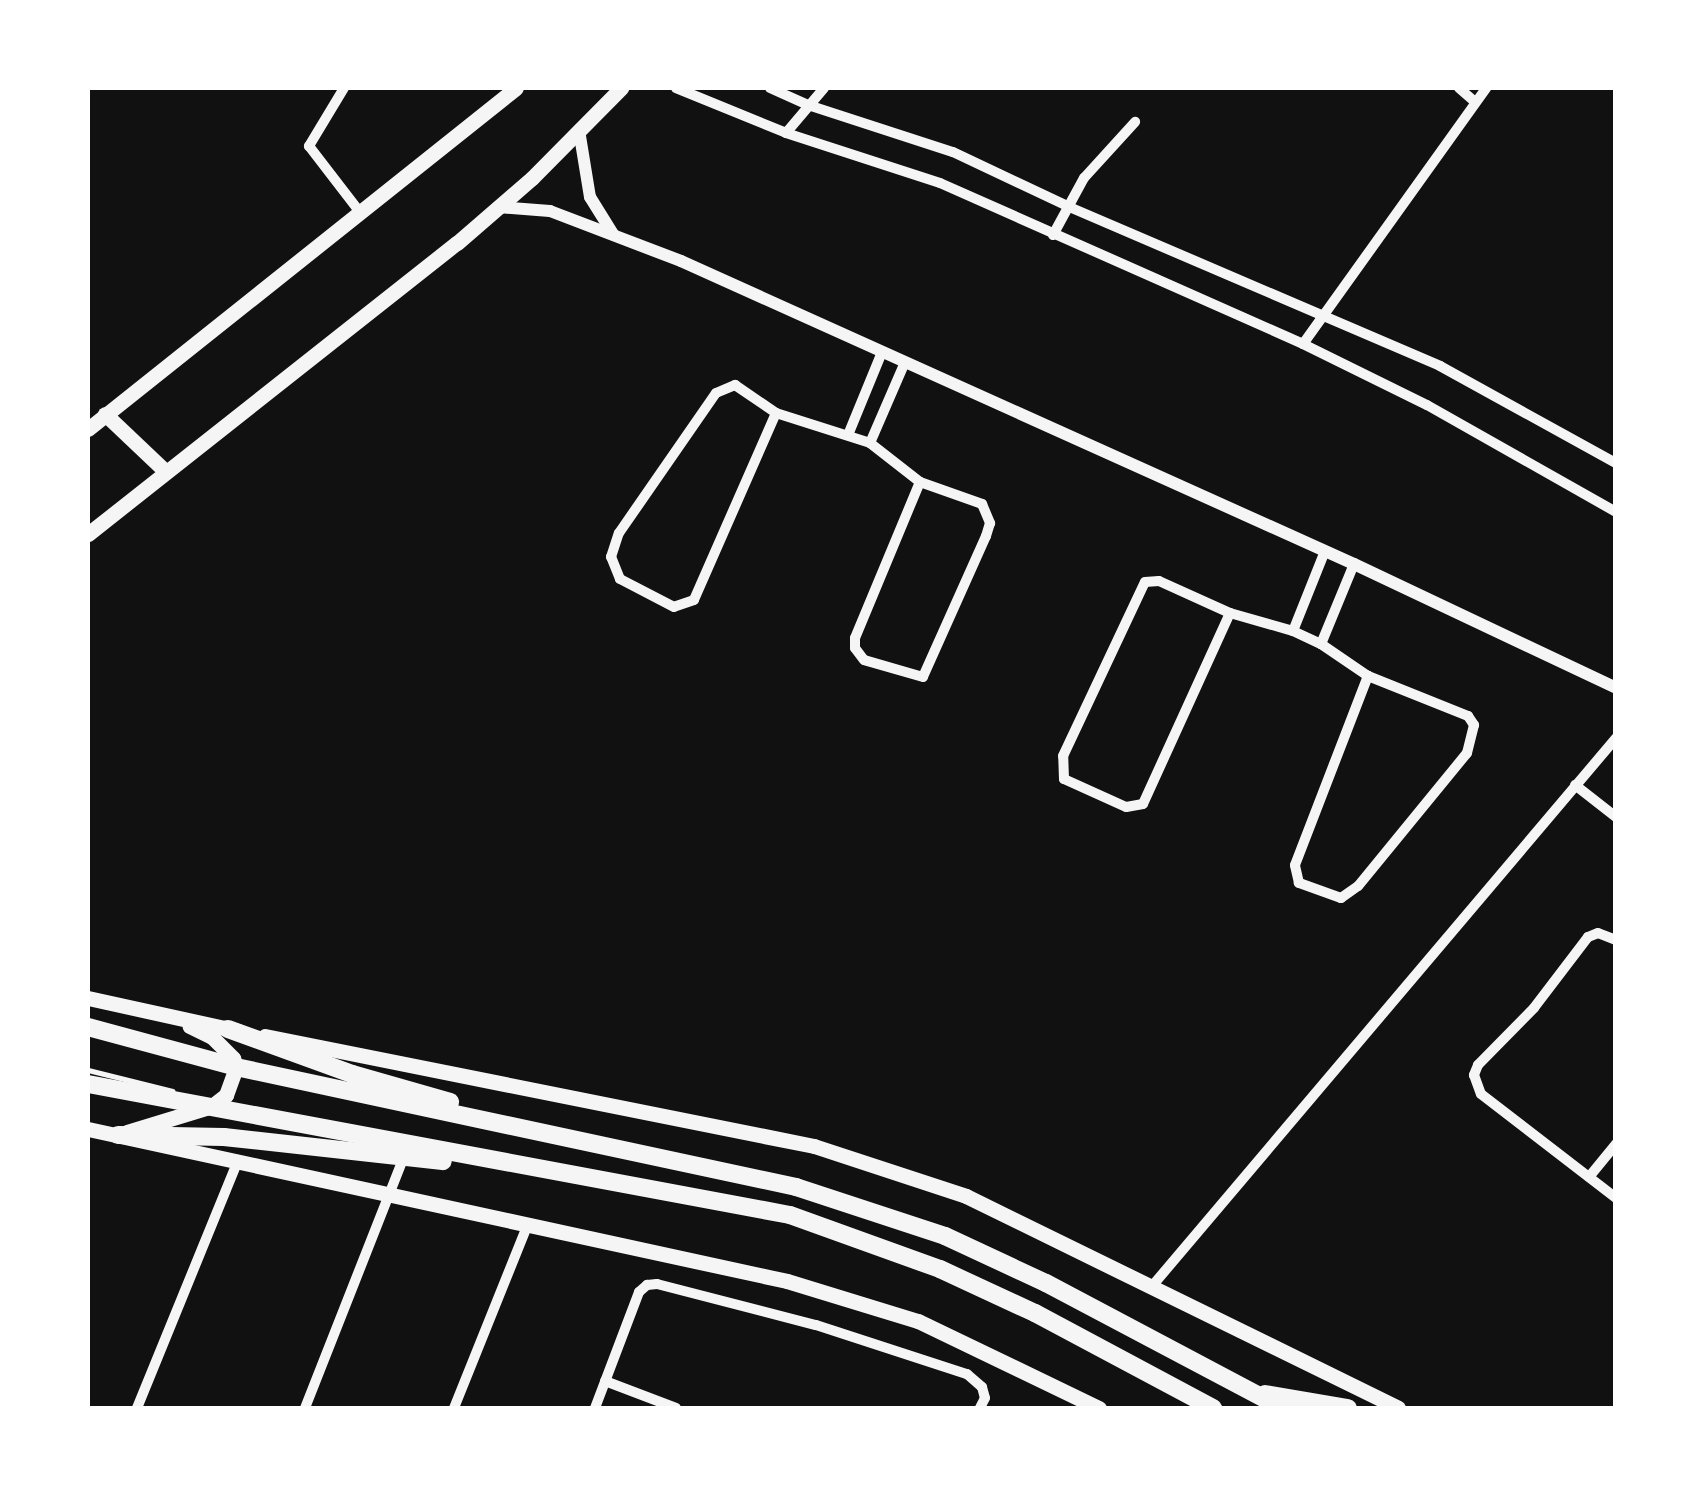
<!DOCTYPE html>
<html>
<head>
<meta charset="utf-8">
<style>
	body { margin:0 }
	#map { position:relative; width:1703px; height:1496px; overflow:hidden; background:#111; font-family:"Space Grotesk",sans-serif }
	div>[style] { position:absolute }
	.service>* { height:5px; margin:-2.5px; padding:0 2.5px; transform-origin:2.5px; border-radius:2.5px; background:#f5f5f5 }
	.minor>* { height:10px; margin:-5px; padding:0 5px; transform-origin:5px; border-radius:5px; background:#f5f5f5 }
	.tertiary>* { height:12px; margin:-6px; padding:0 6px; transform-origin:6px; border-radius:6px; background:#f5f5f5 }
	.primary>* { height:15px; margin:-7.5px; padding:0 7.5px; transform-origin:7.5px; border-radius:7.5px; background:#f5f5f5 }
	.trunk>* { height:18px; margin:-9px; padding:0 9px; transform-origin:9px; border-radius:9px; background:#f5f5f5 }
	span { translate:-50% -50%; white-space:nowrap; text-align:center; line-height:1.15; -webkit-text-stroke:10px #fff; paint-order:stroke }
	.frame { position:absolute; inset:0; border:90px solid #fff; pointer-events:none }
</style>
</head>
<body>
<div id="map">
	<div class="service">
		<i style="left:88px;top:1070px;width:87px;rotate:14deg"></i>
	</div>
	<div class="minor">
		<i style="left:344px;top:88px;width:68px;rotate:121.1deg"></i>
		<i style="left:309px;top:146px;width:82px;rotate:52.4deg"></i>
		<i style="left:676px;top:88px;width:119px;rotate:22.2deg"></i>
		<i style="left:786px;top:133px;width:162px;rotate:18deg"></i>
		<i style="left:940px;top:183px;width:397px;rotate:23.9deg"></i>
		<i style="left:1303px;top:344px;width:138px;rotate:26.2deg"></i>
		<i style="left:1427px;top:405px;width:217px;rotate:29.5deg"></i>
		<i style="left:770px;top:88px;width:42px;rotate:24.1deg"></i>
		<i style="left:808px;top:105px;width:152px;rotate:18deg"></i>
		<i style="left:953px;top:152px;width:126px;rotate:25.3deg"></i>
		<i style="left:1067px;top:206px;width:406px;rotate:23.2deg"></i>
		<i style="left:1440px;top:366px;width:201px;rotate:28.9deg"></i>
		<i style="left:1459px;top:88px;width:21px;rotate:41deg"></i>
		<i style="left:786px;top:133px;width:59px;rotate:-49.8deg"></i>
		<i style="left:1053px;top:235px;width:65px;rotate:-61.5deg"></i>
		<i style="left:1084px;top:178px;width:76px;rotate:-47.7deg"></i>
		<i style="left:1303px;top:344px;width:315px;rotate:-54.4deg"></i>
		<i style="left:776px;top:413px;width:204px;rotate:113.7deg"></i>
		<i style="left:694px;top:600px;width:21px;rotate:161deg"></i>
		<i style="left:674px;top:607px;width:61px;rotate:-152.6deg"></i>
		<i style="left:620px;top:579px;width:24px;rotate:-112deg"></i>
		<i style="left:611px;top:557px;width:25px;rotate:-72deg"></i>
		<i style="left:619px;top:533px;width:170px;rotate:-55.3deg"></i>
		<i style="left:716px;top:393px;width:21px;rotate:-23deg"></i>
		<i style="left:735px;top:385px;width:50px;rotate:34.3deg"></i>
		<i style="left:776px;top:413px;width:99px;rotate:17.7deg"></i>
		<i style="left:870px;top:443px;width:63px;rotate:38deg"></i>
		<i style="left:920px;top:482px;width:66px;rotate:19.5deg"></i>
		<i style="left:982px;top:504px;width:21px;rotate:67deg"></i>
		<i style="left:990px;top:523px;width:14px;rotate:107deg"></i>
		<i style="left:986px;top:536px;width:154px;rotate:114.1deg"></i>
		<i style="left:923px;top:677px;width:61px;rotate:-163.9deg"></i>
		<i style="left:864px;top:660px;width:15px;rotate:-127deg"></i>
		<i style="left:855px;top:648px;width:10px;rotate:-90deg"></i>
		<i style="left:855px;top:638px;width:169px;rotate:-67.4deg"></i>
		<i style="left:848px;top:435px;width:90px;rotate:-67.7deg"></i>
		<i style="left:870px;top:443px;width:88px;rotate:-66.6deg"></i>
		<i style="left:1230px;top:613px;width:210px;rotate:114.5deg"></i>
		<i style="left:1143px;top:804px;width:17px;rotate:170deg"></i>
		<i style="left:1126px;top:807px;width:68px;rotate:-155.7deg"></i>
		<i style="left:1064px;top:779px;width:23px;rotate:-92deg"></i>
		<i style="left:1063px;top:756px;width:192px;rotate:-64.8deg"></i>
		<i style="left:1145px;top:582px;width:14px;rotate:-4deg"></i>
		<i style="left:1159px;top:581px;width:78px;rotate:24.3deg"></i>
		<i style="left:1230px;top:613px;width:66px;rotate:15.9deg"></i>
		<i style="left:1293px;top:631px;width:31px;rotate:25deg"></i>
		<i style="left:1321px;top:644px;width:57px;rotate:34.2deg"></i>
		<i style="left:1368px;top:676px;width:108px;rotate:21.8deg"></i>
		<i style="left:1468px;top:716px;width:11px;rotate:56deg"></i>
		<i style="left:1474px;top:725px;width:29px;rotate:104deg"></i>
		<i style="left:1467px;top:753px;width:172px;rotate:129.3deg"></i>
		<i style="left:1358px;top:886px;width:21px;rotate:145deg"></i>
		<i style="left:1341px;top:898px;width:45px;rotate:-160.3deg"></i>
		<i style="left:1299px;top:883px;width:18px;rotate:-103deg"></i>
		<i style="left:1295px;top:865px;width:203px;rotate:-68.9deg"></i>
		<i style="left:1293px;top:631px;width:86px;rotate:-68.2deg"></i>
		<i style="left:1321px;top:644px;width:87px;rotate:-67.6deg"></i>
		<i style="left:1575px;top:785px;width:52px;rotate:38deg"></i>
		<i style="left:1616px;top:940px;width:19px;rotate:-159deg"></i>
		<i style="left:1598px;top:933px;width:11px;rotate:158deg"></i>
		<i style="left:1588px;top:937px;width:89px;rotate:127.3deg"></i>
		<i style="left:1534px;top:1008px;width:80px;rotate:134.5deg"></i>
		<i style="left:1478px;top:1065px;width:11px;rotate:112deg"></i>
		<i style="left:1474px;top:1075px;width:20px;rotate:70deg"></i>
		<i style="left:1481px;top:1094px;width:170px;rotate:37.6deg"></i>
		<i style="left:1589px;top:1177px;width:43px;rotate:-50.7deg"></i>
		<i style="left:1153px;top:1285px;width:717px;rotate:-49.75deg"></i>
		<i style="left:605px;top:1381px;width:76px;rotate:20.8deg"></i>
		<i style="left:137px;top:1408px;width:268px;rotate:-67.8deg"></i>
		<i style="left:305px;top:1408px;width:270px;rotate:-68.5deg"></i>
		<i style="left:454px;top:1408px;width:196px;rotate:-68.1deg"></i>
		<i style="left:595px;top:1408px;width:124px;rotate:-69.2deg"></i>
		<i style="left:639px;top:1292px;width:11px;rotate:-41deg"></i>
		<i style="left:647px;top:1285px;width:10px;rotate:-6deg"></i>
		<i style="left:657px;top:1284px;width:164px;rotate:14.5deg"></i>
		<i style="left:816px;top:1325px;width:159px;rotate:18deg"></i>
		<i style="left:967px;top:1374px;width:20px;rotate:41deg"></i>
		<i style="left:982px;top:1387px;width:11px;rotate:75deg"></i>
		<i style="left:985px;top:1398px;width:11px;rotate:117deg"></i>
	</div>
	<div class="tertiary">
		<i style="left:579px;top:130px;width:68px;rotate:80.7deg"></i>
		<i style="left:590px;top:197px;width:44px;rotate:58.1deg"></i>
		<i style="left:498px;top:207px;width:52px;rotate:4.4deg"></i>
		<i style="left:550px;top:211px;width:140px;rotate:20.9deg"></i>
		<i style="left:681px;top:261px;width:738px;rotate:24.24deg"></i>
		<i style="left:1354px;top:564px;width:290px;rotate:25.3deg"></i>
	</div>
	<div class="primary">
		<i style="left:105px;top:414px;width:81px;rotate:43.5deg"></i>
		<i style="left:88px;top:429px;width:547px;rotate:-38.55deg"></i>
		<i style="left:88px;top:534px;width:470px;rotate:-38.3deg"></i>
		<i style="left:457px;top:243px;width:99px;rotate:-40.9deg"></i>
		<i style="left:532px;top:178px;width:127px;rotate:-45.3deg"></i>
		<i style="left:88px;top:998px;width:154px;rotate:12.4deg"></i>
		<i style="left:265px;top:1036px;width:560px;rotate:11.33deg"></i>
		<i style="left:814px;top:1146px;width:160px;rotate:18.2deg"></i>
		<i style="left:966px;top:1196px;width:481px;rotate:26.1deg"></i>
		<i style="left:88px;top:1129px;width:715px;rotate:12.27deg"></i>
		<i style="left:787px;top:1281px;width:137px;rotate:17deg"></i>
		<i style="left:918px;top:1321px;width:201px;rotate:25.7deg"></i>
		<i style="left:127px;top:1132px;width:89px;rotate:-17deg"></i>
		<i style="left:212px;top:1106px;width:18px;rotate:-38deg"></i>
		<i style="left:226px;top:1095px;width:30px;rotate:-70deg"></i>
		<i style="left:236px;top:1067px;width:9px;rotate:-108deg"></i>
		<i style="left:233px;top:1058px;width:30px;rotate:-135deg"></i>
		<i style="left:212px;top:1037px;width:25px;rotate:-154deg"></i>
	</div>
	<div class="trunk">
		<i style="left:88px;top:1027px;width:153px;rotate:15.1deg"></i>
		<i style="left:236px;top:1067px;width:573px;rotate:12.09deg"></i>
		<i style="left:796px;top:1187px;width:157px;rotate:18.2deg"></i>
		<i style="left:945px;top:1236px;width:111px;rotate:25deg"></i>
		<i style="left:1046px;top:1283px;width:267px;rotate:27.9deg"></i>
		<i style="left:228px;top:1029px;width:132px;rotate:19.9deg"></i>
		<i style="left:352px;top:1074px;width:102px;rotate:15.9deg"></i>
		<i style="left:88px;top:1084px;width:714px;rotate:10.57deg"></i>
		<i style="left:790px;top:1215px;width:159px;rotate:19.8deg"></i>
		<i style="left:940px;top:1269px;width:105px;rotate:24.9deg"></i>
		<i style="left:1035px;top:1313px;width:202px;rotate:28.1deg"></i>
		<i style="left:118px;top:1135px;width:106px;rotate:1.1deg"></i>
		<i style="left:224px;top:1137px;width:220px;rotate:6.3deg"></i>
		<i style="left:1265px;top:1394px;width:84px;rotate:9.6deg"></i>
	</div>
	<div class="frame"></div>
</div>
</body>
</html>
